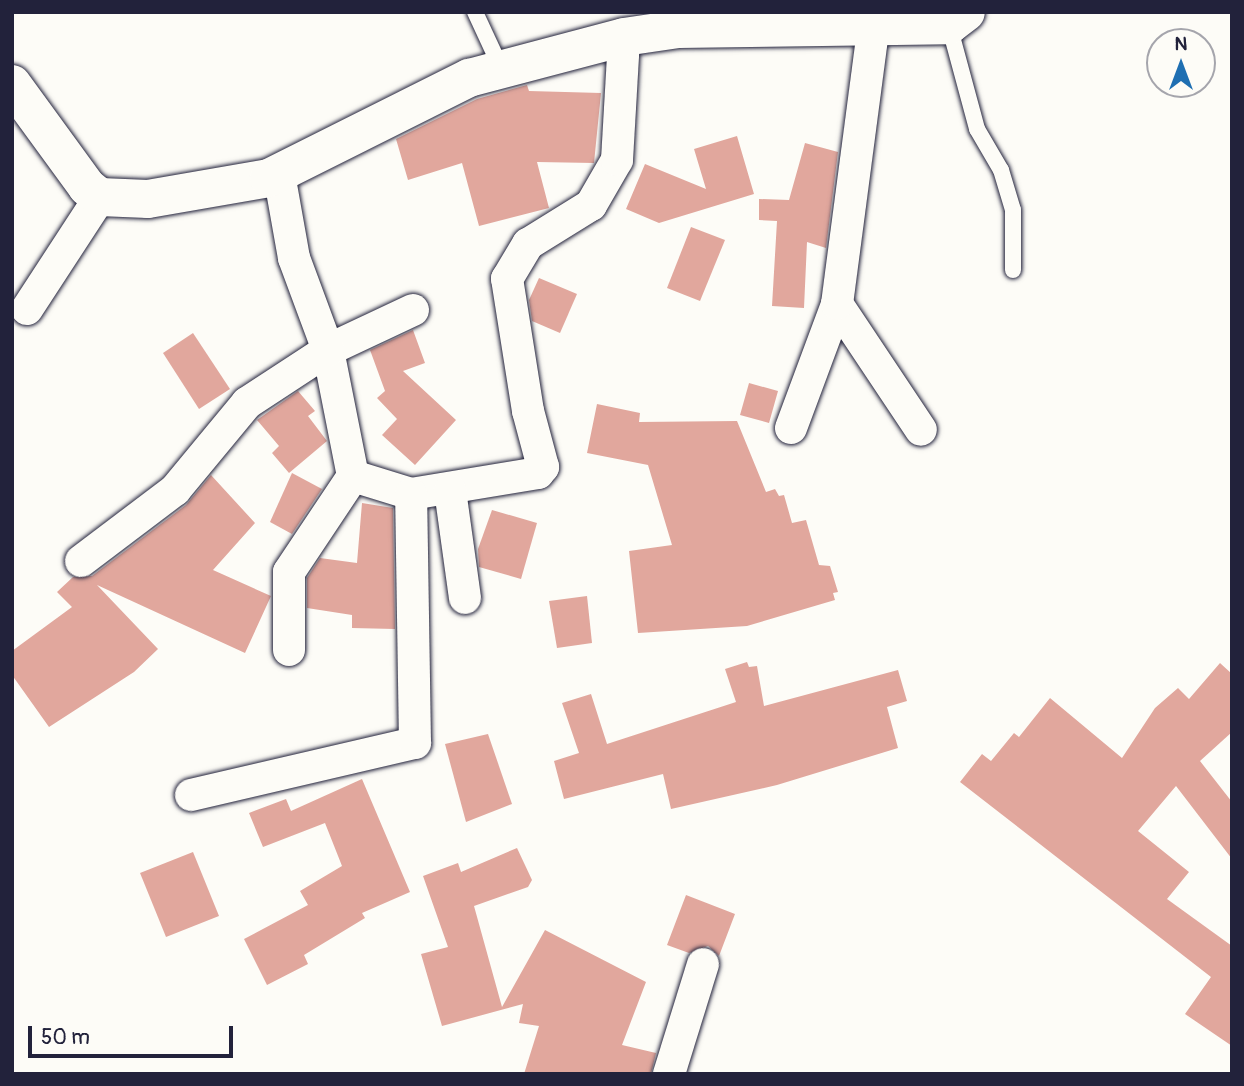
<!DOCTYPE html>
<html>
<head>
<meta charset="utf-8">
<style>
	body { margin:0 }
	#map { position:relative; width:1244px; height:1086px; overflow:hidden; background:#fdfcf7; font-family:Pangolin,sans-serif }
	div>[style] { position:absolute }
	.building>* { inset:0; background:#e1a79d }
	.roads { filter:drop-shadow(0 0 2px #22223b) drop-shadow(0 0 2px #22223b) }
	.lane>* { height:16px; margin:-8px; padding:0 8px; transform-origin:8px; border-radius:8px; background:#fdfcf7 }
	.street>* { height:32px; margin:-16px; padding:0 16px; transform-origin:16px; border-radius:16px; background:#fdfcf7 }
	.secondary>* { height:38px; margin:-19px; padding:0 19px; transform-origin:19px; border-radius:19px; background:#fdfcf7 }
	span { translate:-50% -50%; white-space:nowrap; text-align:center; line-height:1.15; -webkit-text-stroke:7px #fdfcf7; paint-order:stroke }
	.frame { position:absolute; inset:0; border:14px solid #22223b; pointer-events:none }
	.north { position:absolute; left:1146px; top:28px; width:70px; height:70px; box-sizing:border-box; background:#fdfcf7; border:2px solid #a5a5ac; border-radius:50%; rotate:0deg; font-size:19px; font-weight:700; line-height:28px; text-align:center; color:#22223b }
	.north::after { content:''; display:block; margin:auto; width:24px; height:32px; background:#1f6fb2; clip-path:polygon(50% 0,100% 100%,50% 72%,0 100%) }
	.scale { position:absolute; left:28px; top:1026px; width:205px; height:32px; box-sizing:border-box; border:4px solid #22223b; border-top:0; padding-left:9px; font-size:21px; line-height:24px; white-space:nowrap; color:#22223b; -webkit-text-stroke:5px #fdfcf7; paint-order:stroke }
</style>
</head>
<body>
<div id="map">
	<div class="building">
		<i style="clip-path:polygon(527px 85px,529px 91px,601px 93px,594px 163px,537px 162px,549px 208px,479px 226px,462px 163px,408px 180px,396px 139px,477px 99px)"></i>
		<i style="clip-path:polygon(737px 136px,754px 194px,659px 223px,626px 209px,645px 164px,706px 189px,694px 149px)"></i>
		<i style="clip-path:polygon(805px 143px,838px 152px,826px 248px,807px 242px,804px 308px,772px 306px,777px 221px,759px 220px,759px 199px,789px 200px)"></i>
		<i style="clip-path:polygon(691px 227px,725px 240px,700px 301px,667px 288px)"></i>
		<i style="clip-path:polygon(539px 278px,577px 294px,560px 333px,532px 321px,529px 300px)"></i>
		<i style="clip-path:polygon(413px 330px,425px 363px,403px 371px,456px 420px,415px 465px,382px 435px,397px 419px,377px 398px,385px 391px,370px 350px)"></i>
		<i style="clip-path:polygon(193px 333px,230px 389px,199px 409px,163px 353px)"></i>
		<i style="clip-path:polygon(749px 383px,778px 391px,769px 423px,740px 415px)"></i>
		<i style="clip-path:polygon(298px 391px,315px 411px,308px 416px,327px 441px,289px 473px,272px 453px,279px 446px,257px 420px)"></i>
		<i style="clip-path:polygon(597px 404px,640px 413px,639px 422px,737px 421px,766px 492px,775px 489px,779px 496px,784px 495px,792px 523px,806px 520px,819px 565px,830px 566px,838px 592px,833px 593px,835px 600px,747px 626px,638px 633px,629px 551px,672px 545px,648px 465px,587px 453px)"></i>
		<i style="clip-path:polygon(292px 473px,322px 489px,292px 534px,270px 522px)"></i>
		<i style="clip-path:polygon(211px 475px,255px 523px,213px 570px,271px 596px,245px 653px,97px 585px,158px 649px,134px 672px,49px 727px,12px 675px,12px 651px,72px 607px,57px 592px,73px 577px,92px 576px,186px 505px)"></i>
		<i style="clip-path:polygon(362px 503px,393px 508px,395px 629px,352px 628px,352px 615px,307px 608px,307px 578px,320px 558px,357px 563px)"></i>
		<i style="clip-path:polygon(492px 510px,537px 523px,521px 579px,479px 567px,478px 549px)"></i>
		<i style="clip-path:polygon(587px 596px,592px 643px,557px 648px,549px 601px)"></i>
		<i style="clip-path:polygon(747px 662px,749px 667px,757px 666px,764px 706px,898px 670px,907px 701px,887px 707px,898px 748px,777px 785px,671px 809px,663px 774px,564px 799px,554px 761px,579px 753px,562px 703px,591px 694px,607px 744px,736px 702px,725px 669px)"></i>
		<i style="clip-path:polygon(1220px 663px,1232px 674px,1232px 732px,1200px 761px,1232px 802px,1232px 859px,1176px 786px,1138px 831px,1189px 872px,1167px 899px,1232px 946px,1232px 1046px,1185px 1014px,1211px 977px,960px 782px,982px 754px,991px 761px,1014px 733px,1019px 737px,1050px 698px,1122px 758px,1155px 708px,1178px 688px,1189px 699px)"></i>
		<i style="clip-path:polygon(488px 734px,512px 804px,466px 822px,445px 744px)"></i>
		<i style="clip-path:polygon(362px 779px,410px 892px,362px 913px,365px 918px,304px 955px,308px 964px,267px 985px,244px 939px,308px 905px,300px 891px,342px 866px,325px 823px,263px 847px,249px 813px,286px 799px,291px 811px)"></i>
		<i style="clip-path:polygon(517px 848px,532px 880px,528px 887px,474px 906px,502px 1007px,545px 930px,646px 982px,622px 1045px,656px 1053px,651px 1074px,524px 1074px,539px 1026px,519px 1023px,523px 1004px,442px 1026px,421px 954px,448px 947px,423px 876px,458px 863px,461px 872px)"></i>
		<i style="clip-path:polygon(193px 852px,219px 916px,166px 937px,140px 873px)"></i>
		<i style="clip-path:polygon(686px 895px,735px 914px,719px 956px,708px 946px,689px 953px,667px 945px)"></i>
	</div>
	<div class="roads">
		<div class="lane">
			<i style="left:475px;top:12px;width:60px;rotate:65.2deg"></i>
			<i style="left:949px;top:25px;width:108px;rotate:74.9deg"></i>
			<i style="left:977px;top:129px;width:48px;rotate:59.7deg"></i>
			<i style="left:1001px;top:170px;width:42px;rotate:73.3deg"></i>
			<i style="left:1013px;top:210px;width:60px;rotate:90deg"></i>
		</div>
		<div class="street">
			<i style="left:837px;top:304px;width:151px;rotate:56.3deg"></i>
			<i style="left:27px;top:309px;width:134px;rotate:-56.9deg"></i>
			<i style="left:413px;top:310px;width:94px;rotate:154.8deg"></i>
			<i style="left:328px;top:350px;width:128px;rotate:78.8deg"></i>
			<i style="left:353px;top:476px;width:61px;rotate:17.2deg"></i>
			<i style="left:411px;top:494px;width:129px;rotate:-9.4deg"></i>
			<i style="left:538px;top:473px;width:8px;rotate:-50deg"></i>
			<i style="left:543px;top:467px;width:58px;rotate:-105deg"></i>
			<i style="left:528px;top:411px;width:134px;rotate:-99deg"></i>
			<i style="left:507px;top:279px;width:41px;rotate:-59deg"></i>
			<i style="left:528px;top:244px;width:74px;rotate:-31.8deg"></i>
			<i style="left:591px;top:205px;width:52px;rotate:-60deg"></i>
			<i style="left:617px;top:160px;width:123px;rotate:-86.7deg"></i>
			<i style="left:791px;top:428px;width:132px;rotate:-69.6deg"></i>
			<i style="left:837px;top:304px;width:282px;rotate:-82.5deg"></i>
			<i style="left:450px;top:490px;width:109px;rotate:82.1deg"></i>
			<i style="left:81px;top:561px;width:118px;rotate:-37.1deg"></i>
			<i style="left:175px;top:490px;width:113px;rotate:-50.4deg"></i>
			<i style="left:247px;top:403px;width:97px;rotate:-33.2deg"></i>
			<i style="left:328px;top:350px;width:98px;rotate:-110.3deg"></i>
			<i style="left:294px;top:258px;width:85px;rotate:-100.1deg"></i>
			<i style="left:289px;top:650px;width:78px;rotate:-90deg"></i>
			<i style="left:289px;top:572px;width:115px;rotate:-56.3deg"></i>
			<i style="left:191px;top:795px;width:230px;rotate:-13.1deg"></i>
			<i style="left:415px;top:743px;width:249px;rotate:-90.9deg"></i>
			<i style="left:669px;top:1074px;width:115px;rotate:-72.8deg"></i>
		</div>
		<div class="secondary">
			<i style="left:12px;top:84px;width:127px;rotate:53.9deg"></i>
			<i style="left:87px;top:187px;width:16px;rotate:38deg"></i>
			<i style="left:100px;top:197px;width:48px;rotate:2.4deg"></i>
			<i style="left:148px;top:199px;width:123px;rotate:-9.8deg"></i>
			<i style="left:269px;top:178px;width:224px;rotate:-26.6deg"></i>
			<i style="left:469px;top:78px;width:160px;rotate:-14.8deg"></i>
			<i style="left:624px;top:37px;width:55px;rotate:-8.4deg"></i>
			<i style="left:678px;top:29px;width:271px;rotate:-0.8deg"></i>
			<i style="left:949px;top:25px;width:21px;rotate:-37deg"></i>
		</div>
	</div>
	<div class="frame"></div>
	<div class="north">N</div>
	<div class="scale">50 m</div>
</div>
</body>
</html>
